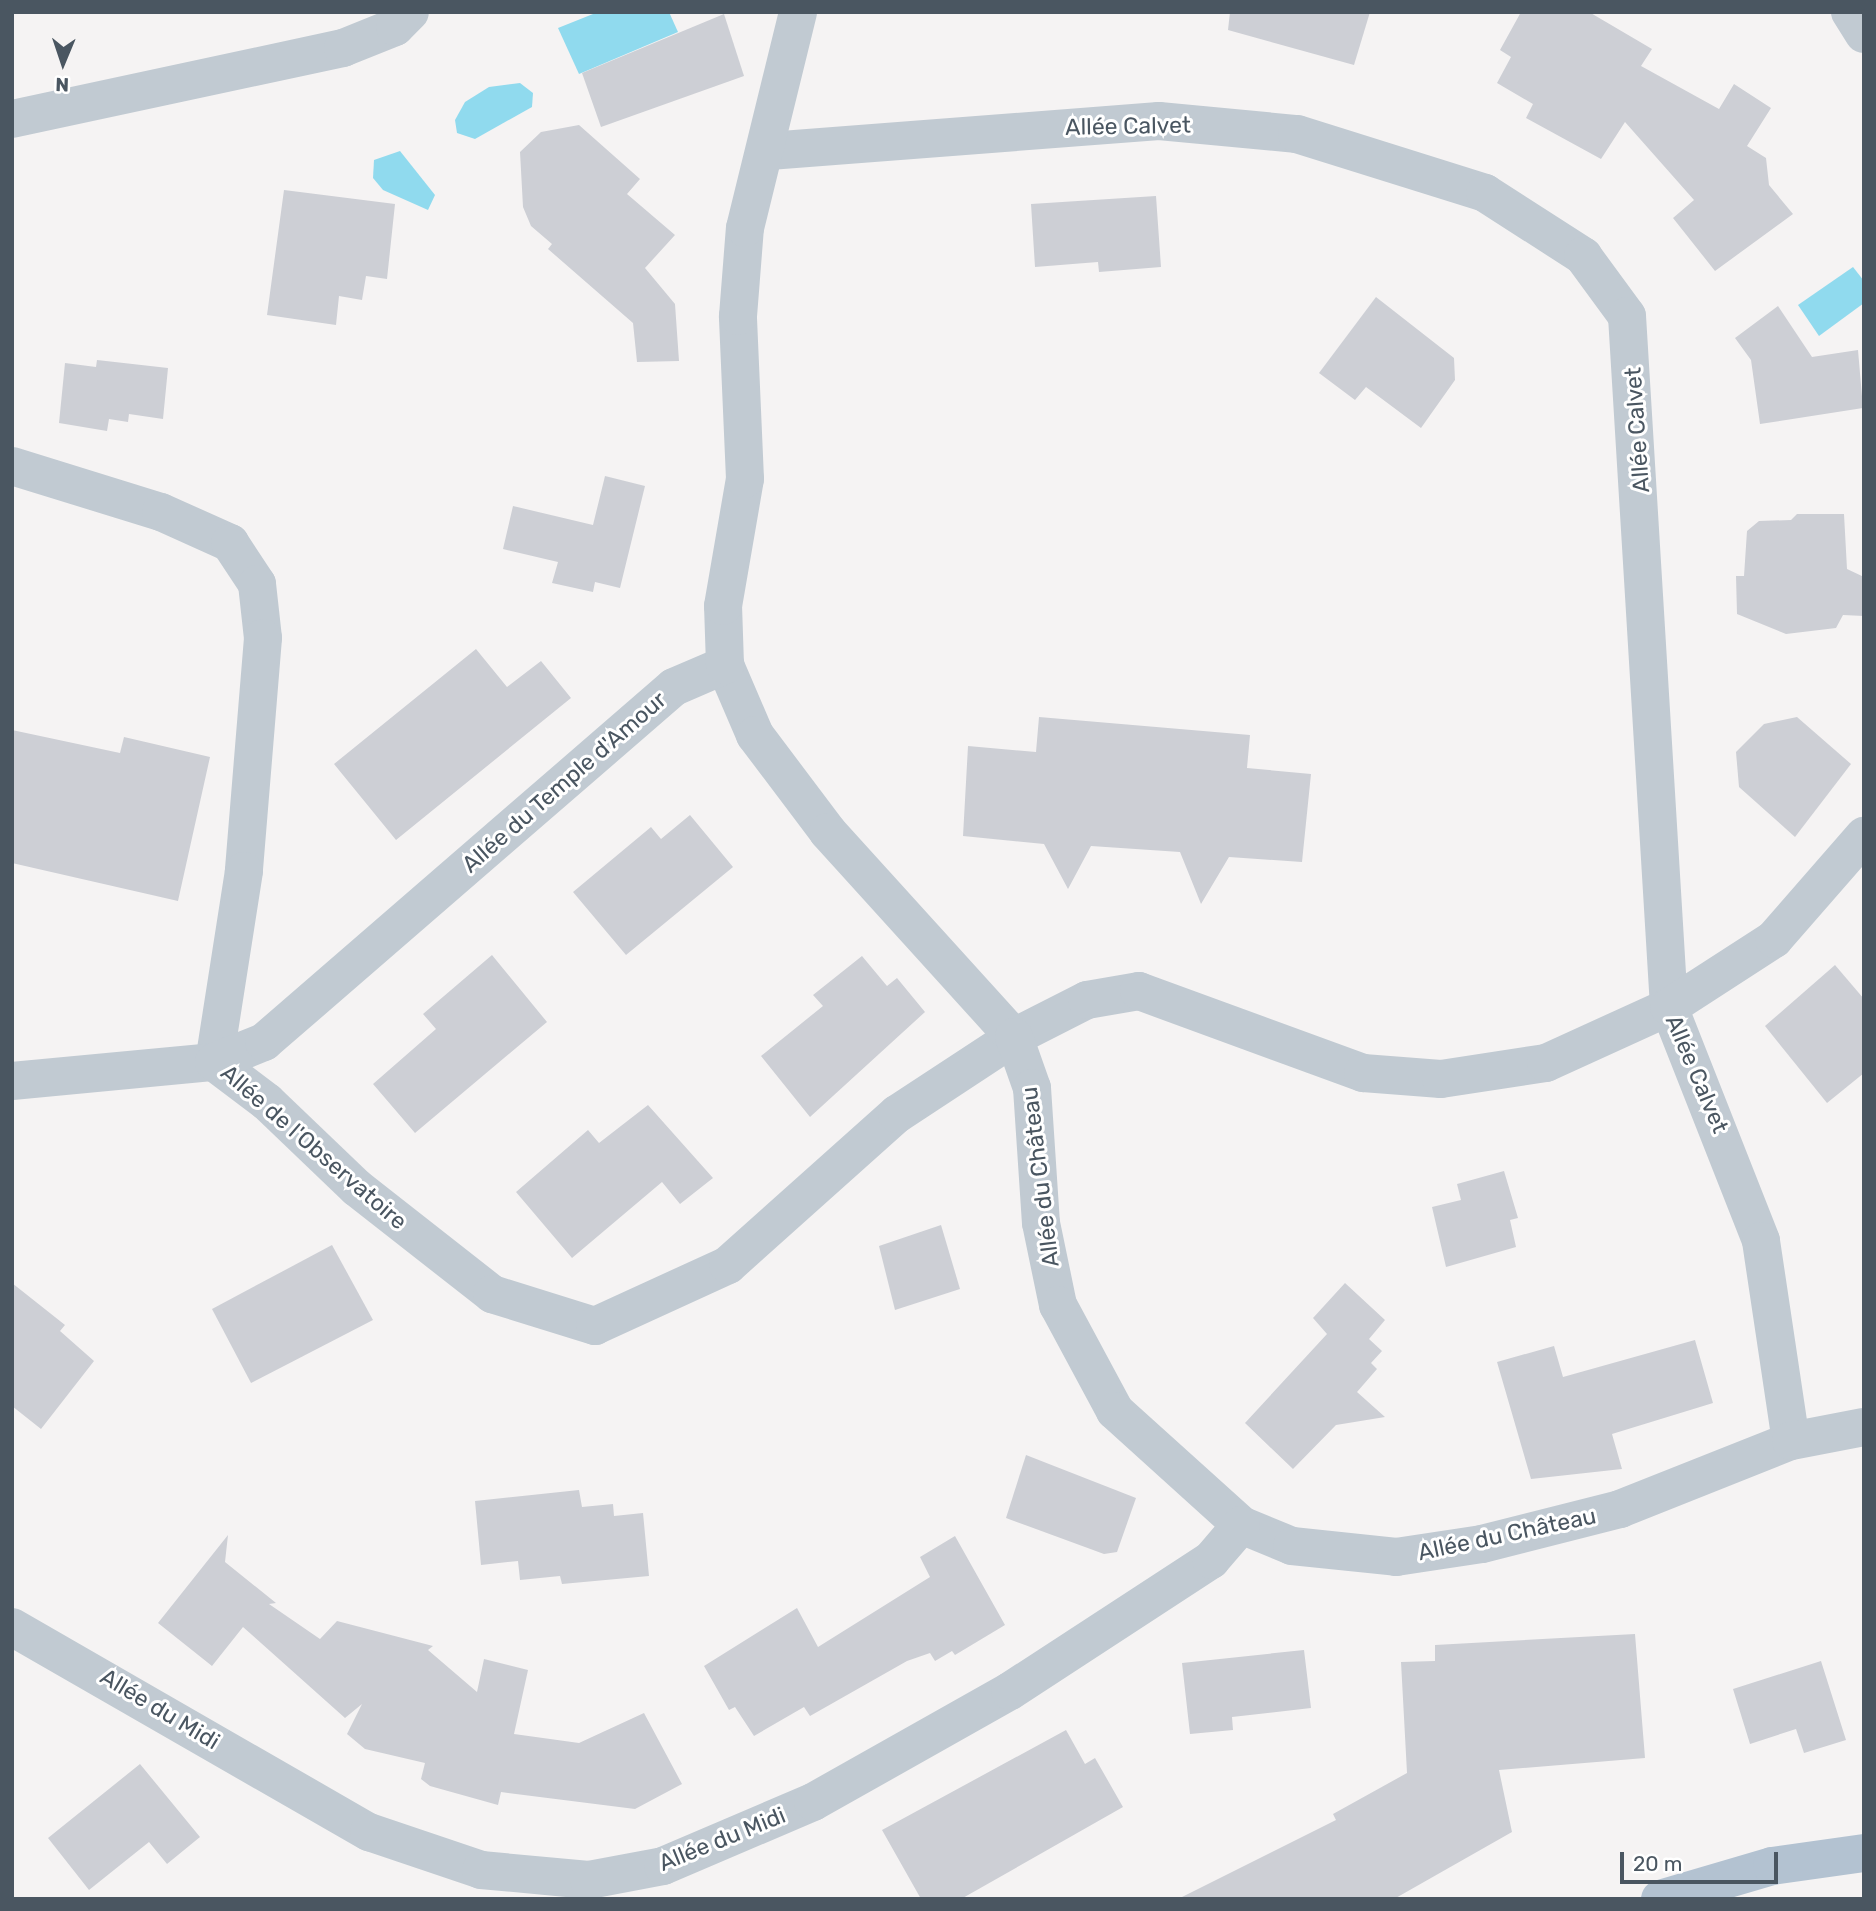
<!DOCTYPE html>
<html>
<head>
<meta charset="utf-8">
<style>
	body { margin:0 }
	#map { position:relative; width:1876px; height:1911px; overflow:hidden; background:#f5f3f3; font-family:Rubik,sans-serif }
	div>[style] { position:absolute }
	.water>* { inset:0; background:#90daee }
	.building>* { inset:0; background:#cdcfd5 }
	.street>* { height:38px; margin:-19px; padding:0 19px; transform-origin:19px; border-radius:19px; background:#c1cad2 }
	.primary>* { height:38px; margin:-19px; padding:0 19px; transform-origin:19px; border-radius:19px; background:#b3c2d1 }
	span { translate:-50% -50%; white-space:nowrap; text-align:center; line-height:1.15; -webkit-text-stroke:6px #fff; paint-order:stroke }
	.street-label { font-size:23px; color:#4a5661 }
	.frame { position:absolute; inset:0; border:14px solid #4a5661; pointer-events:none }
	.north { position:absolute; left:28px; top:28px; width:70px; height:70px; -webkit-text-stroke:5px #fff; paint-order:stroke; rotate:182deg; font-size:19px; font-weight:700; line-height:28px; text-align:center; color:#4a5661 }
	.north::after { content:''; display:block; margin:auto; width:24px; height:32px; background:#4a5661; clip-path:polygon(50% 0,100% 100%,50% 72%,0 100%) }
	.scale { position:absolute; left:1620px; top:1852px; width:158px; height:32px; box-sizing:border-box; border:4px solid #4a5661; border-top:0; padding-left:9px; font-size:21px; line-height:24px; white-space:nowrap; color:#4a5661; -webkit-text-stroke:5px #fff; paint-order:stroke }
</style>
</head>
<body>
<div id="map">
	<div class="water">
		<i style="clip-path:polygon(598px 12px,669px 12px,678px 32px,579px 74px,558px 28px)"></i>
		<i style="clip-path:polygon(520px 83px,533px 93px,532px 107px,475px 139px,457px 133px,455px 120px,465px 102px,489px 87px)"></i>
		<i style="clip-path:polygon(400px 151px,435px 195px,428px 210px,383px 190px,373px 178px,374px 160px)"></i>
		<i style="clip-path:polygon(1853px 267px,1864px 281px,1864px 303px,1819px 336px,1798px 305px)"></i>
	</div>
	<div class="building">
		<i style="clip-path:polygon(1230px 12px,1370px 12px,1354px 65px,1228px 30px)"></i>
		<i style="clip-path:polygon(1521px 12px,1589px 12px,1652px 49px,1641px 66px,1719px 109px,1734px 84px,1771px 108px,1747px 146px,1766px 158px,1769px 185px,1793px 214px,1715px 271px,1673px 218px,1694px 200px,1625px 122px,1601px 159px,1526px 118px,1533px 104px,1497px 83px,1511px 57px,1500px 50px)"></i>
		<i style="clip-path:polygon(724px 14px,744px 76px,601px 127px,582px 73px)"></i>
		<i style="clip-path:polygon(579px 125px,640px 179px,627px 194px,675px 235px,645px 268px,675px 304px,679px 361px,637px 362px,633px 323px,548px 249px,552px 244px,531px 226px,523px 207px,520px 152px,541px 132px)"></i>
		<i style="clip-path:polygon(284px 190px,395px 204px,387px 279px,366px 276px,362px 300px,339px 296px,336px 325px,267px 315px)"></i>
		<i style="clip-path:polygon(1156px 196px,1161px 267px,1099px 272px,1098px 262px,1035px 267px,1031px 204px)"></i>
		<i style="clip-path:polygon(1376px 297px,1454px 358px,1455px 380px,1421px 428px,1366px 387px,1355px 400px,1319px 373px)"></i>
		<i style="clip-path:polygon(1778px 306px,1812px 357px,1858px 350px,1863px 408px,1760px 424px,1751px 360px,1735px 338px)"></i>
		<i style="clip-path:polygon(97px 360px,168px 368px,163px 419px,129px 414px,128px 422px,109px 419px,107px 431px,59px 423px,65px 363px,96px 367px)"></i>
		<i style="clip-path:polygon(605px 476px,645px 486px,620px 588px,595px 582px,593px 592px,552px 583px,558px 562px,503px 549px,513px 506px,593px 525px)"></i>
		<i style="clip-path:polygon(1797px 514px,1844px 514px,1847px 569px,1864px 577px,1864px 616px,1843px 615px,1836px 628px,1786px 634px,1737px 614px,1736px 576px,1744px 576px,1747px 531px,1759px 521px,1791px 520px)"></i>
		<i style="clip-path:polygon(476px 649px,507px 687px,541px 661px,571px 698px,396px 840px,334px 764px)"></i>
		<i style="clip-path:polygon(1039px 717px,1250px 735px,1247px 768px,1311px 774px,1302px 862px,1229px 857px,1201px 904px,1180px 852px,1091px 846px,1068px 889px,1044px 844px,963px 836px,968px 746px,1036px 752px)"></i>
		<i style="clip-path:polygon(1797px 717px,1851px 764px,1795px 837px,1739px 787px,1736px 752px,1764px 724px)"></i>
		<i style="clip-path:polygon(12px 730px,120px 753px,124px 737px,210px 757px,178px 901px,12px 863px)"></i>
		<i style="clip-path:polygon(690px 815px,733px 867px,626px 955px,573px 892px,651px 827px,661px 839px)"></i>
		<i style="clip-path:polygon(492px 955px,547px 1022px,415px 1133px,373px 1084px,436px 1029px,423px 1014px)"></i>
		<i style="clip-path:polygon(862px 956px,887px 986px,897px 978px,925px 1012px,810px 1117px,761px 1056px,823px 1006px,813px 995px)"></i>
		<i style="clip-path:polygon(1835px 965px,1864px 999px,1864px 1073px,1827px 1103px,1765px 1026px)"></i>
		<i style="clip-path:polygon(648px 1105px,713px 1178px,680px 1204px,662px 1182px,572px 1258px,516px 1192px,588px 1130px,599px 1143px)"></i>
		<i style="clip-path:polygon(1504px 1171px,1518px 1218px,1510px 1220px,1516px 1247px,1446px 1267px,1432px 1207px,1461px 1200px,1457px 1184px)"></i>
		<i style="clip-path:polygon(941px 1225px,960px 1289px,895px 1310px,879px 1246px)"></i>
		<i style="clip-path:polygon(332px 1245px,373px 1320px,251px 1383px,212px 1309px)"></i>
		<i style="clip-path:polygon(12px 1283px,65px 1325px,60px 1331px,94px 1361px,41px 1429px,12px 1406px)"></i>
		<i style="clip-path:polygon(1345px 1283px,1385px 1320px,1369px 1339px,1382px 1351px,1371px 1363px,1377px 1369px,1357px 1392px,1385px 1417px,1336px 1425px,1293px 1469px,1245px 1423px,1327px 1334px,1313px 1318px)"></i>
		<i style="clip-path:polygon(1695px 1340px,1713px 1403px,1612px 1434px,1622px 1469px,1531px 1479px,1497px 1362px,1554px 1346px,1563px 1377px)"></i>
		<i style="clip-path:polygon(1026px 1455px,1136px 1498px,1117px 1552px,1104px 1554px,1006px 1518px)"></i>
		<i style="clip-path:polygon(579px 1490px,582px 1507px,613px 1504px,614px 1516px,643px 1513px,649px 1576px,562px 1584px,560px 1576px,520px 1580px,518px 1561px,481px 1565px,475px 1501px)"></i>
		<i style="clip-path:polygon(228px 1535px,225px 1562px,276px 1603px,269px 1604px,320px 1639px,337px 1621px,433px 1646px,428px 1650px,477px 1692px,484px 1659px,528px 1670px,514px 1734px,579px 1743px,644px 1713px,682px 1784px,635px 1809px,501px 1792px,498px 1805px,430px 1786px,421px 1779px,425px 1763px,365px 1749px,347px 1734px,362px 1704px,345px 1718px,243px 1627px,212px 1666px,158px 1623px)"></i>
		<i style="clip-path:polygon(955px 1536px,1005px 1625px,955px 1655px,952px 1651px,935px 1661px,930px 1653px,907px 1661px,810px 1716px,804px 1707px,754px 1736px,735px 1707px,729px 1710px,704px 1666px,797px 1608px,818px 1647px,930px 1577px,920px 1557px)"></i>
		<i style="clip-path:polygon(1635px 1634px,1645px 1758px,1499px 1770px,1512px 1832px,1394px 1899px,1178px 1899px,1336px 1820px,1333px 1814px,1407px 1773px,1401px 1662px,1435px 1661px,1435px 1645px)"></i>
		<i style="clip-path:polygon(1304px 1650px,1311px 1708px,1232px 1717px,1233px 1730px,1190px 1734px,1182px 1663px)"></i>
		<i style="clip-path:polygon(1821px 1661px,1846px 1740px,1804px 1753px,1796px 1729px,1750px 1744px,1733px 1689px)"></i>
		<i style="clip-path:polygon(1066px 1730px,1085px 1764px,1095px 1758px,1123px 1807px,961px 1899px,921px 1899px,882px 1830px)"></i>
		<i style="clip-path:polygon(140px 1764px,200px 1837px,167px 1864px,149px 1842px,89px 1890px,48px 1838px)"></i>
	</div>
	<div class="street">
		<i style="left:1850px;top:12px;width:26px;rotate:58deg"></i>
		<i style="left:12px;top:119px;width:339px;rotate:-12.1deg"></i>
		<i style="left:343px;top:48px;width:56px;rotate:-22deg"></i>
		<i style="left:395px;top:27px;width:21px;rotate:-45deg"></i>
		<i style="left:769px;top:151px;width:391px;rotate:-4.4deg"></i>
		<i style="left:1159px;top:121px;width:139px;rotate:5.4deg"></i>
		<i style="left:1297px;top:134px;width:197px;rotate:17.4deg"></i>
		<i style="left:1485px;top:193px;width:117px;rotate:32.7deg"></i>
		<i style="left:1583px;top:256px;width:74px;rotate:53.7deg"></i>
		<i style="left:1627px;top:316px;width:692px;rotate:86.52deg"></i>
		<i style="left:1669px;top:1007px;width:251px;rotate:68.5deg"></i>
		<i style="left:1761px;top:1241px;width:202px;rotate:81.5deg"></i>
		<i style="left:12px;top:466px;width:156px;rotate:17.2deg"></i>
		<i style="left:161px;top:512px;width:76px;rotate:24.2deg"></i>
		<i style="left:230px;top:543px;width:49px;rotate:56.6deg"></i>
		<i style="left:257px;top:584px;width:54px;rotate:83.7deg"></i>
		<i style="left:263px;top:638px;width:234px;rotate:94.7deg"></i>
		<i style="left:244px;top:871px;width:193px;rotate:98.9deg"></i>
		<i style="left:214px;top:1062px;width:66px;rotate:37deg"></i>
		<i style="left:267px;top:1102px;width:124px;rotate:43.7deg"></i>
		<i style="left:357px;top:1188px;width:172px;rotate:38.1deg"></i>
		<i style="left:492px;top:1294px;width:108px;rotate:17.3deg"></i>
		<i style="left:595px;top:1326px;width:146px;rotate:-24.6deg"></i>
		<i style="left:728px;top:1265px;width:227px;rotate:-41.8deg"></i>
		<i style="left:897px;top:1114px;width:140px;rotate:-33.3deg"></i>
		<i style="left:1014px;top:1037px;width:82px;rotate:-26.9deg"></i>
		<i style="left:1087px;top:1000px;width:53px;rotate:-9.8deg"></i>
		<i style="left:1139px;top:991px;width:239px;rotate:20.1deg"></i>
		<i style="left:1363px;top:1073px;width:78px;rotate:4.4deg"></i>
		<i style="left:1441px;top:1079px;width:106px;rotate:-8.7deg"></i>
		<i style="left:1546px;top:1063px;width:135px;rotate:-24.5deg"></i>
		<i style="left:1669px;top:1007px;width:125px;rotate:-32.9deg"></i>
		<i style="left:1774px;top:939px;width:137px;rotate:-48.9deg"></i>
		<i style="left:725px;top:665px;width:76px;rotate:66.8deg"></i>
		<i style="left:755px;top:735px;width:121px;rotate:53deg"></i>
		<i style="left:828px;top:832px;width:277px;rotate:47.8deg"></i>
		<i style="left:1014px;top:1037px;width:54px;rotate:70.6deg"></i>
		<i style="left:1032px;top:1088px;width:135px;rotate:86.2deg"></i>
		<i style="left:1041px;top:1223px;width:84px;rotate:78.3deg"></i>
		<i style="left:1058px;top:1305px;width:120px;rotate:61.7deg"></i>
		<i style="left:1115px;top:1411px;width:170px;rotate:42.1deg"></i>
		<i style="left:1241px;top:1525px;width:55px;rotate:22.4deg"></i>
		<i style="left:1292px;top:1546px;width:105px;rotate:6deg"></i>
		<i style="left:1396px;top:1557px;width:87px;rotate:-8.6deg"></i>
		<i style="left:1482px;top:1544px;width:142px;rotate:-14.2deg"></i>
		<i style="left:1620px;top:1509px;width:184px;rotate:-21.7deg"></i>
		<i style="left:1791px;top:1441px;width:74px;rotate:-10.9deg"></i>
		<i style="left:12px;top:1081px;width:203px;rotate:-5.4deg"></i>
		<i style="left:214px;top:1062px;width:54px;rotate:-21.8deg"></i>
		<i style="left:264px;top:1042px;width:542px;rotate:-40.89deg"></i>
		<i style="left:674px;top:687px;width:56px;rotate:-23.3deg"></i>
		<i style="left:725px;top:665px;width:59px;rotate:-91.9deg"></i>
		<i style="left:723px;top:606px;width:129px;rotate:-80.2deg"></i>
		<i style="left:745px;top:479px;width:163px;rotate:-92.5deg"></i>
		<i style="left:738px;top:316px;width:88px;rotate:-85.5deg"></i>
		<i style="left:745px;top:228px;width:222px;rotate:-76.2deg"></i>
		<i style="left:12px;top:1627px;width:412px;rotate:29.9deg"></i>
		<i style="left:369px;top:1832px;width:118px;rotate:18.7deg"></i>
		<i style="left:481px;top:1870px;width:108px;rotate:5.3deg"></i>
		<i style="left:589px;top:1880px;width:75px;rotate:-10.7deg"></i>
		<i style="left:663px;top:1866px;width:163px;rotate:-23.1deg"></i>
		<i style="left:813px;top:1802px;width:226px;rotate:-29.4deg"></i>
		<i style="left:1010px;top:1691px;width:240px;rotate:-33.1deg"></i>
		<i style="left:1211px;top:1560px;width:46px;rotate:-49.4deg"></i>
	</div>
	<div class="primary">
		<i style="left:1660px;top:1899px;width:117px;rotate:-16.4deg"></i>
		<i style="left:1772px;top:1866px;width:93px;rotate:-8deg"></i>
	</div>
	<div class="street-label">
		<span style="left:1128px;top:126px;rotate:-1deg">Allée Calvet</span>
		<span style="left:1637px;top:430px;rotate:-94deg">Allée Calvet</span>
		<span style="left:564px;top:782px;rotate:-41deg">Allée du Temple d'Amour</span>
		<span style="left:1697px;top:1074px;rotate:67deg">Allée Calvet</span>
		<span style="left:314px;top:1147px;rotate:41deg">Allée de l'Observatoire</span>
		<span style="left:1040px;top:1177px;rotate:-97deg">Allée du Château</span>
		<span style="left:1507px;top:1534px;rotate:-12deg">Allée du Château</span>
		<span style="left:160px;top:1709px;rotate:31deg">Allée du Midi</span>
		<span style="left:722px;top:1839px;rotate:-22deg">Allée du Midi</span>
	</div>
	<div class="frame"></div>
	<div class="north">N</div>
	<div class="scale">20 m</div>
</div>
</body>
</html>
